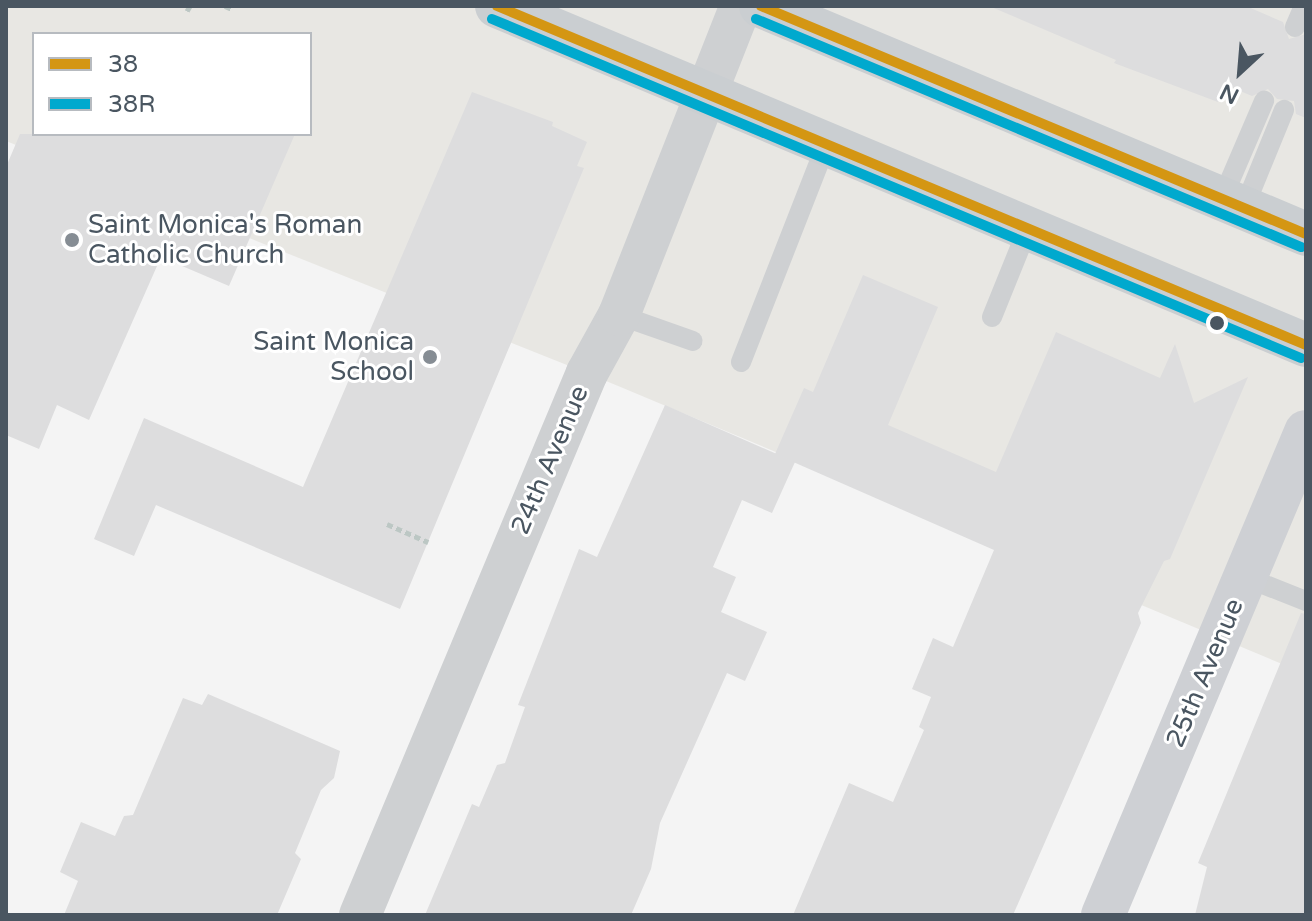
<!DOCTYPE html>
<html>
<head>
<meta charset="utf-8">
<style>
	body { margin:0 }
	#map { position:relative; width:1312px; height:921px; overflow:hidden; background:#f4f4f4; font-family:"Varela Round",sans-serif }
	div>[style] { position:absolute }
	.commercial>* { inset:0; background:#e8e7e3 }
	.building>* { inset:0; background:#ddddde }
	.path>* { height:5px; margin-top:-2.5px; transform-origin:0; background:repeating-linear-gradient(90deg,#bcc7c4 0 6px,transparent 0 10px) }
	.lane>* { height:20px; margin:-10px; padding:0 10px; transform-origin:10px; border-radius:10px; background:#ced0d2 }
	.street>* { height:42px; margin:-21px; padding:0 21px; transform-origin:21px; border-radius:21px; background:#ced0d2 }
	.secondary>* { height:44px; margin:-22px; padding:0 22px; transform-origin:22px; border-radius:22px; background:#ced0d4 }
	.primary>* { height:44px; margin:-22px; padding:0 22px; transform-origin:22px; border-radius:22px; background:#caced1 }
	.bus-1>* { height:10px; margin:-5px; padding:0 5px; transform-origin:5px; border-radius:5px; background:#d49613 }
	.bus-2>* { height:10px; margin:-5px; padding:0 5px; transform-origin:5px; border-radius:5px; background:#00a9ce }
	.dots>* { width:22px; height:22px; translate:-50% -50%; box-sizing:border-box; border:4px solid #fff; border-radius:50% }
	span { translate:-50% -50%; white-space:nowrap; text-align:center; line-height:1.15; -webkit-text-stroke:6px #fff; paint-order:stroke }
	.poi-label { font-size:26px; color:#4a5661 }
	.left { translate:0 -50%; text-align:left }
	.right { translate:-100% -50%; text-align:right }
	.street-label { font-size:26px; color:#4a5661 }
	.frame { position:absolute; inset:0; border:8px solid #4a5661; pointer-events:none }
	.legend { position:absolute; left:32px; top:32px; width:280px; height:104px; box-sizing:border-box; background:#fff; border:2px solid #b7bbc0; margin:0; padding:10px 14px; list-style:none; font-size:24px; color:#4a5661 }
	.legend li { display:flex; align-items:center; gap:16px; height:40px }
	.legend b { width:40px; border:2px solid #b7bbc0 }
	.north { position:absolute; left:1200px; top:32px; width:80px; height:80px; -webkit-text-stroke:6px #fff; paint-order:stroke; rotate:206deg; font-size:22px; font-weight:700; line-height:32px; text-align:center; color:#4a5661 }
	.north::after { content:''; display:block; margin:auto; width:28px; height:36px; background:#4a5661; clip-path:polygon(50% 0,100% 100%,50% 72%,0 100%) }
</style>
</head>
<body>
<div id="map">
	<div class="commercial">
		<i style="clip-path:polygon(evenodd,6px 6px,1306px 6px,1306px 674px,587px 373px,6px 141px,6px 6px,34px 34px,310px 34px,310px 134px,34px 134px,34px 34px)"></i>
	</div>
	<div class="building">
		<i style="clip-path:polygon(989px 6px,1246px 6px,1283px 22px,1289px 39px,1306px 34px,1306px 118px,1296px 114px,1294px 101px,1277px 99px,1268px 89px,1252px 96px,1226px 85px,1218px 102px,1114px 63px,1116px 60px)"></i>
		<i style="clip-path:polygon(472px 92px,553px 122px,552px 126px,587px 142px,577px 166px,584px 168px,400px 609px,156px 505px,134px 556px,94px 539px,144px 418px,303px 487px)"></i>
		<i style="clip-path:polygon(20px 134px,295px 134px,229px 286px,161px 257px,89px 420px,57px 405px,39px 449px,6px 435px,6px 167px)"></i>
		<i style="clip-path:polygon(863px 275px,938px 307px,888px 425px,996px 472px,1056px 332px,1160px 378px,1175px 344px,1194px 403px,1248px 377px,1170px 559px,1164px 561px,1138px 613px,1141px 623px,1013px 915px,793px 915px,849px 783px,893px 802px,924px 730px,919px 727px,931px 697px,912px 689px,933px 638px,953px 647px,994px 550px,775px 454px,804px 388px,813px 392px)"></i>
		<i style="clip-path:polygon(665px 405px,795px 462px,772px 513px,742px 500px,713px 567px,736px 577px,721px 612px,767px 632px,745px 681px,727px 673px,660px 823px,651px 869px,631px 915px,425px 915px,472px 804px,479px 807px,497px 765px,505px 763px,525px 707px,518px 705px,579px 549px,597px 557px)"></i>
		<i style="clip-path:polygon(1301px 613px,1306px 614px,1306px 915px,1195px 915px,1207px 867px,1198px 863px)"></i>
		<i style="clip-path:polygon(208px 694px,340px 751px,334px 778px,321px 790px,295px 853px,301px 859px,277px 915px,64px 915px,78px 881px,60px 872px,81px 822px,115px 836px,124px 816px,133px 815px,183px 698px,202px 705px)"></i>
	</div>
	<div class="path">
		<i style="left:225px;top:6px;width:8px;rotate:23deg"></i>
		<i style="left:187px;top:11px;width:6px;rotate:-59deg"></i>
		<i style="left:387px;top:524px;width:45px;rotate:23.7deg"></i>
	</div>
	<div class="lane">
		<i style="left:1295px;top:27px;width:23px;rotate:-67deg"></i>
		<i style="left:1222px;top:199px;width:107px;rotate:-66.8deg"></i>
		<i style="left:1244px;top:208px;width:106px;rotate:-67.8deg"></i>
		<i style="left:619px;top:315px;width:78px;rotate:19.4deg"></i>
		<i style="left:992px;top:317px;width:96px;rotate:-68deg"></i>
		<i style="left:741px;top:362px;width:235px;rotate:-68.6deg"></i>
		<i style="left:1245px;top:577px;width:66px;rotate:21.5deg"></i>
	</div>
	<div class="street">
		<i style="left:360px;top:915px;width:588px;rotate:-67.28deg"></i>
		<i style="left:587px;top:373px;width:66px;rotate:-61.1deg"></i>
		<i style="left:619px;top:315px;width:332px;rotate:-68.5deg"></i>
	</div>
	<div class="secondary">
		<i style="left:1103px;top:915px;width:524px;rotate:-67.2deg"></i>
	</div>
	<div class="primary">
		<i style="left:497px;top:6px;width:877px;rotate:22.74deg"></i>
		<i style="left:761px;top:6px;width:591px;rotate:22.7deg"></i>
	</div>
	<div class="bus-1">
		<i style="left:497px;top:6px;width:877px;rotate:22.74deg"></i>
		<i style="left:761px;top:6px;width:591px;rotate:22.7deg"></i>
	</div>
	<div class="bus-2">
		<i style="left:492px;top:19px;width:877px;rotate:22.74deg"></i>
		<i style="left:756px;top:19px;width:591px;rotate:22.7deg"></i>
	</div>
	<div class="dots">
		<i style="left:72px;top:240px;background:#868d94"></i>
		<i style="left:1217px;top:323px;background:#4a5661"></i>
		<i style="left:430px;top:357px;background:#868d94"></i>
	</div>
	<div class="poi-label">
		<span class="left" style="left:88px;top:240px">Saint Monica's Roman<br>Catholic Church</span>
		<span class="right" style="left:414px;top:357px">Saint Monica<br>School</span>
	</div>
	<div class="street-label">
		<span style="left:550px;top:460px;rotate:-67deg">24th Avenue</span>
		<span style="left:1205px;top:673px;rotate:-67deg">25th Avenue</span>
	</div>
	<div class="frame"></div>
	<ul class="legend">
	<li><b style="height:10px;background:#d49613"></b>38</li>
	<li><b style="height:10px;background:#00a9ce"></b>38R</li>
	</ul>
	<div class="north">N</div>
</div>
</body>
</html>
